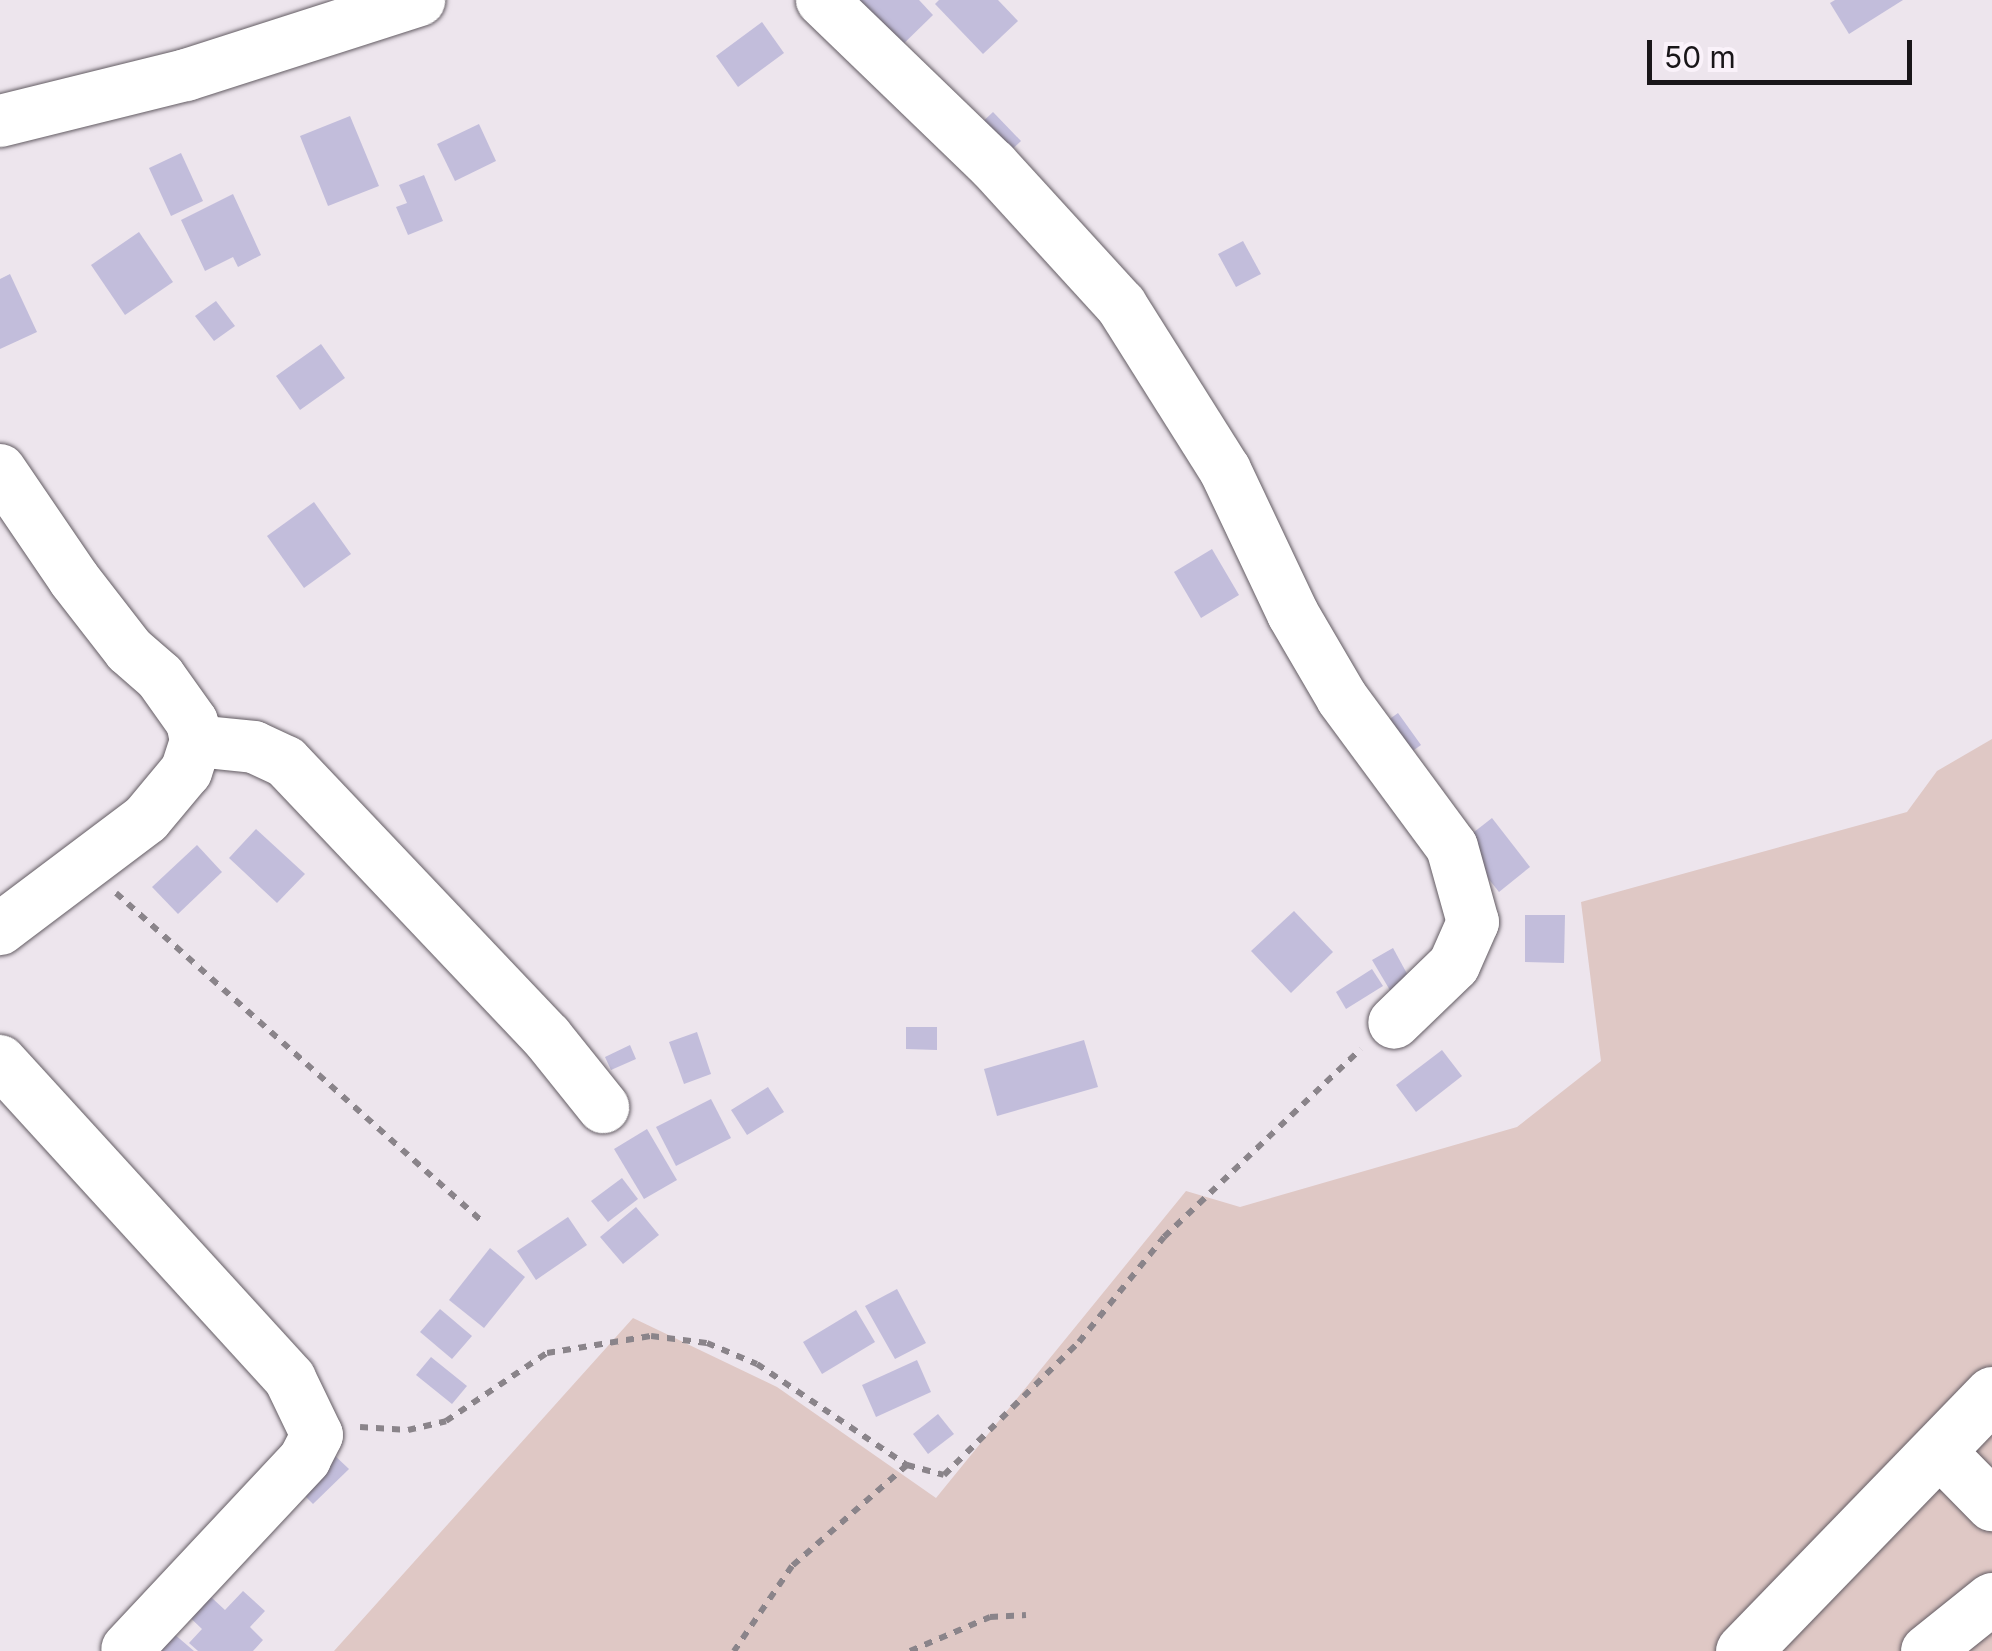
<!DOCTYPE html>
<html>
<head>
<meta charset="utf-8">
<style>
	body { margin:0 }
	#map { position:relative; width:1992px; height:1651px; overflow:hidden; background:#ede5ed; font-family:Inter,sans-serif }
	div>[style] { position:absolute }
	.green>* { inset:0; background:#dfc8c5 }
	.building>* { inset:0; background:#c2bddb }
	.path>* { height:6px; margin-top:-3px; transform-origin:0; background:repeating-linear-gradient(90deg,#8a848a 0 8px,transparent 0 16px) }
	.roads { filter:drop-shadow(0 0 2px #635c63) drop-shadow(0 0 2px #635c63) }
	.minor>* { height:52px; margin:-26px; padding:0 26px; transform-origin:26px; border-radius:26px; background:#fff }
	.major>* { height:55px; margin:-27.5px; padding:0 27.5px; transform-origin:27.5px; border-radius:27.5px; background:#fff }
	span { translate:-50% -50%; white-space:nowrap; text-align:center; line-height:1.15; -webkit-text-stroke:9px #faf2fa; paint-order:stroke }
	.scale { position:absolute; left:1647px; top:40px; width:265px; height:45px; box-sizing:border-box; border:5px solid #191619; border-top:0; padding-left:12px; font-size:30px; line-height:35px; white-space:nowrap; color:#191619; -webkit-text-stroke:8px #faf2fa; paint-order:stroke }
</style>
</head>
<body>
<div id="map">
	<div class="green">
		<i style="clip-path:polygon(1992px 739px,1992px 1651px,334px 1651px,633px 1318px,777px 1387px,936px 1498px,1186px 1191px,1240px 1207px,1517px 1127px,1601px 1061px,1581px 902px,1907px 812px,1937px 771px)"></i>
	</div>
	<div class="building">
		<i style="clip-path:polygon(857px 0,919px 0,933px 15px,892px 55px)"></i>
		<i style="clip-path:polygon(939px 0,998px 0,1018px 21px,983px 54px,935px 4px)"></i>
		<i style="clip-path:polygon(1835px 0,1903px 0,1849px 34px,1830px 3px)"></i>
		<i style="clip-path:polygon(762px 22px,784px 53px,738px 87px,716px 56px)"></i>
		<i style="clip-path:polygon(993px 112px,1021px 141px,1005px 156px,977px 127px)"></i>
		<i style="clip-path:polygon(350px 116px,379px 186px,328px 206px,300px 136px)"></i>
		<i style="clip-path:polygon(479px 124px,496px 161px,455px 181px,437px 144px)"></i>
		<i style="clip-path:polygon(181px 153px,203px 201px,171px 216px,149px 168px)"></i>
		<i style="clip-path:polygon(424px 175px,443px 221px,408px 235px,396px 207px,407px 203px,399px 185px)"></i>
		<i style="clip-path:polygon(233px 194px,261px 255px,238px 267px,233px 257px,205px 271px,181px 220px)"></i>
		<i style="clip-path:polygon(139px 232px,173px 282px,125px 315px,91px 265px)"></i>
		<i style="clip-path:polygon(1243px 241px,1261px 274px,1236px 287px,1218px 254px)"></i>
		<i style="clip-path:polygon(10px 274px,37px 332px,0 349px,0 279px)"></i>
		<i style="clip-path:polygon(216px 301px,235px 326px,214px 341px,195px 316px)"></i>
		<i style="clip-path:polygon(321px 344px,345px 378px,300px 410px,276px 376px)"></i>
		<i style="clip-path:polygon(314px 502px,351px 554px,304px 588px,267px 536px)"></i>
		<i style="clip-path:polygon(1212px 549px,1239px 595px,1201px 618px,1174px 572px)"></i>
		<i style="clip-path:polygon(1398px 713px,1421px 745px,1400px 760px,1377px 728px)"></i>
		<i style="clip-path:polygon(1492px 818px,1530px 867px,1499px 892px,1460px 843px)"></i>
		<i style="clip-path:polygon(256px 829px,305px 874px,277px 903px,229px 858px)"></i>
		<i style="clip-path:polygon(197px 845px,222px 872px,178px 914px,152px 887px)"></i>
		<i style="clip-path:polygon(1294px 911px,1333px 952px,1291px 993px,1251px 951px)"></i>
		<i style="clip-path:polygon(1525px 915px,1565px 915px,1564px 963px,1525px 962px)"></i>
		<i style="clip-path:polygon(1393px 948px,1411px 981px,1391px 992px,1372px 960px)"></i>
		<i style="clip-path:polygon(1372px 969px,1383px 986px,1346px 1009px,1336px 992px)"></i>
		<i style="clip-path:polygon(906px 1027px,937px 1027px,937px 1050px,906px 1049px)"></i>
		<i style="clip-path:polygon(697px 1032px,711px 1074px,684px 1084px,669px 1042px)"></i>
		<i style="clip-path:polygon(1084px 1040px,1098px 1087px,997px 1116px,984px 1069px)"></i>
		<i style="clip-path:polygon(630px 1045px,636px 1059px,611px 1070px,605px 1057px)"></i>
		<i style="clip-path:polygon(1442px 1050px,1462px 1076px,1416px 1112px,1396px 1085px)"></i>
		<i style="clip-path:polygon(768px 1087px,784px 1112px,747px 1135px,731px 1110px)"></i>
		<i style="clip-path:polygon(711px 1099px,731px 1138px,676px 1166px,656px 1127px)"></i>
		<i style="clip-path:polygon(647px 1129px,677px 1180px,644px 1199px,614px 1149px)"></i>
		<i style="clip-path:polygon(622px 1178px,638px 1199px,608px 1222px,591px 1201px)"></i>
		<i style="clip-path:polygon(636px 1207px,659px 1235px,623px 1264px,600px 1237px)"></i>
		<i style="clip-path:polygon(568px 1217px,587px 1245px,536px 1280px,517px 1251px)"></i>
		<i style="clip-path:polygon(490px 1248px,525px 1277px,484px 1328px,449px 1300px)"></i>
		<i style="clip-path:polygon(897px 1289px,926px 1343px,895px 1359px,865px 1306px)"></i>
		<i style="clip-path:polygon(440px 1309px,472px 1336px,452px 1359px,420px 1332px)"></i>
		<i style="clip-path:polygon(856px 1310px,875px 1342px,822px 1374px,803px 1342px)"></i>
		<i style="clip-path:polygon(431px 1357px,467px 1386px,452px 1404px,416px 1375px)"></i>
		<i style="clip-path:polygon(917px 1360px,931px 1392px,876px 1417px,862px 1385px)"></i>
		<i style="clip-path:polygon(938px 1414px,954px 1434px,928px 1454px,913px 1434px)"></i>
		<i style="clip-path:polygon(331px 1452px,349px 1469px,313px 1504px,296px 1487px)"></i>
		<i style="clip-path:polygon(199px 1586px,225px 1610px,243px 1591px,265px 1611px,250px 1627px,263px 1640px,253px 1651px,198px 1651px,189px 1643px,202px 1629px,179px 1607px)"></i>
		<i style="clip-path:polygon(167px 1628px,194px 1651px,147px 1651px)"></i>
	</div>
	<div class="path">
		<i style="left:116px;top:893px;width:489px;rotate:41.9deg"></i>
		<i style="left:360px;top:1427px;width:48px;rotate:3.6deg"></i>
		<i style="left:408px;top:1430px;width:39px;rotate:-13deg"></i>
		<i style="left:446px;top:1421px;width:122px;rotate:-34deg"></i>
		<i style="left:547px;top:1353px;width:105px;rotate:-9.3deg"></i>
		<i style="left:651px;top:1336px;width:56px;rotate:7.1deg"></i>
		<i style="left:707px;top:1343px;width:54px;rotate:22.8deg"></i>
		<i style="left:757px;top:1364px;width:181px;rotate:34deg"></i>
		<i style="left:907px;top:1465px;width:153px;rotate:138.7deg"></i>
		<i style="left:792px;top:1566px;width:103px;rotate:124.3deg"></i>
		<i style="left:907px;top:1465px;width:38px;rotate:15deg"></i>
		<i style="left:944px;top:1475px;width:190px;rotate:-44.6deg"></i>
		<i style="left:1079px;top:1342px;width:135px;rotate:-51deg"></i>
		<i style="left:1164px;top:1237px;width:272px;rotate:-43.7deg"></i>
		<i style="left:910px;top:1651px;width:87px;rotate:-23deg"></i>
		<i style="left:990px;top:1617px;width:36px;rotate:-3deg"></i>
	</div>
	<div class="roads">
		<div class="minor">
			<i style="left:822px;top:0;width:238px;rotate:44deg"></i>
			<i style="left:993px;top:165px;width:190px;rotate:47.6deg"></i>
			<i style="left:1121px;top:305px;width:195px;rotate:57.8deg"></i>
			<i style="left:1225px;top:470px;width:159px;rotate:64.7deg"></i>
			<i style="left:1293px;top:614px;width:97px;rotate:59.7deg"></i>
			<i style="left:1342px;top:698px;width:185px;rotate:53.6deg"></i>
			<i style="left:1452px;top:847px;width:78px;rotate:74.4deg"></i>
			<i style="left:1473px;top:922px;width:47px;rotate:113.8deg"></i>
			<i style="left:1454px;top:965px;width:83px;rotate:136deg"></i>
			<i style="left:0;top:121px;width:192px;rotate:-13.9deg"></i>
			<i style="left:186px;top:75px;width:245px;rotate:-17.8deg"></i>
			<i style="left:0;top:470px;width:132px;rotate:55.8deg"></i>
			<i style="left:74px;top:579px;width:90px;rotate:52.2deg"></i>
			<i style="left:129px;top:650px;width:41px;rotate:41.1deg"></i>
			<i style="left:160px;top:677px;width:55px;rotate:54.6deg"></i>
			<i style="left:192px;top:722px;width:19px;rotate:78deg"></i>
			<i style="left:196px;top:741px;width:32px;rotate:108deg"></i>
			<i style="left:186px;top:771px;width:62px;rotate:129.8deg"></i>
			<i style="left:146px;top:819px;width:183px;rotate:143deg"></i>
			<i style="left:196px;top:741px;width:58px;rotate:5.9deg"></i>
			<i style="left:254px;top:747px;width:35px;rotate:25deg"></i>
			<i style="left:286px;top:762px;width:379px;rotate:46.5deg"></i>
			<i style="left:547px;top:1037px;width:90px;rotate:51.3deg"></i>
			<i style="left:0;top:1061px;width:430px;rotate:47.6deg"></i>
			<i style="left:290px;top:1379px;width:62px;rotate:64.3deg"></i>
			<i style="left:317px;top:1435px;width:27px;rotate:117deg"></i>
			<i style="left:305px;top:1459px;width:260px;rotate:133.1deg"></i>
			<i style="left:1939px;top:1451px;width:76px;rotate:45.5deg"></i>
			<i style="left:1927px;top:1651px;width:83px;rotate:-38.7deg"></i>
		</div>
		<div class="major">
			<i style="left:1743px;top:1651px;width:358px;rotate:-45.9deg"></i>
		</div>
	</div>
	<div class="scale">50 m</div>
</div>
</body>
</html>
